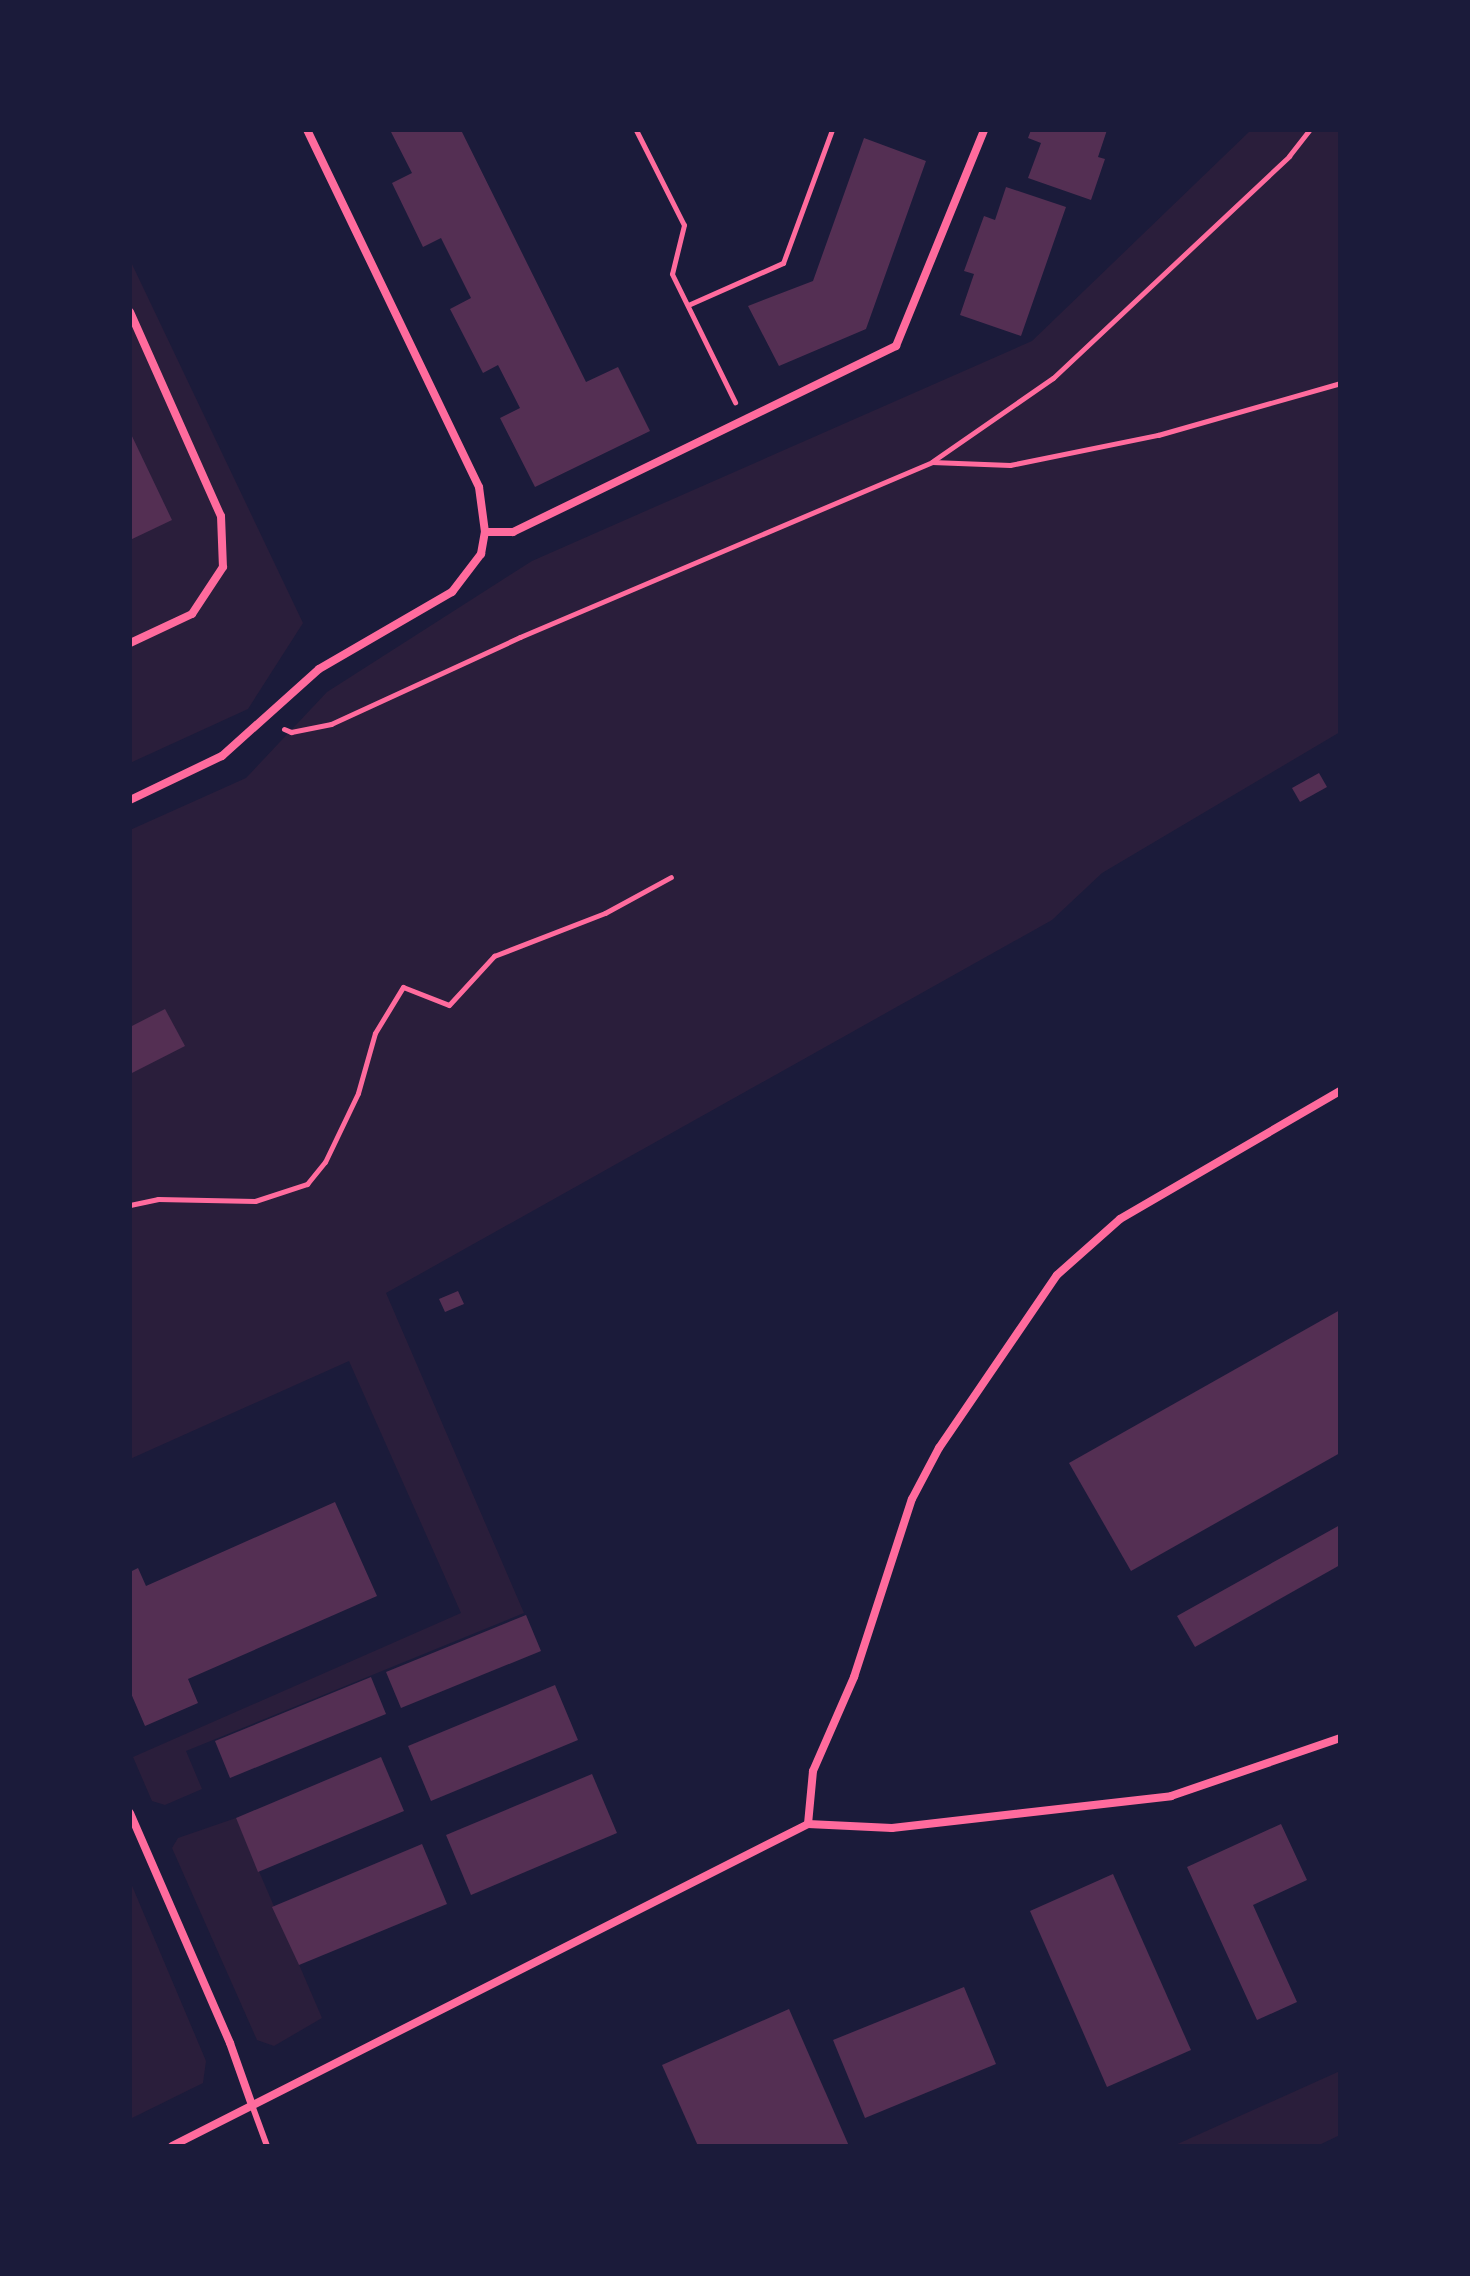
<!DOCTYPE html>
<html>
<head>
<meta charset="utf-8">
<style>
	body { margin:0 }
	#map { position:relative; width:1470px; height:2276px; overflow:hidden; background:#1b1b3a; font-family:"Golos Text",sans-serif }
	div>[style] { position:absolute }
	.green>* { inset:0; background:#2a1e3b }
	.building>* { inset:0; background:#542f53 }
	.path>* { height:5px; margin:-2.5px; padding:0 2.5px; transform-origin:2.5px; border-radius:2.5px; background:#ff6b9d }
	.service>* { height:6px; margin:-3px; padding:0 3px; transform-origin:3px; border-radius:3px; background:#ff6b9d }
	.minor>* { height:8px; margin:-4px; padding:0 4px; transform-origin:4px; border-radius:4px; background:#ff6b9d }
	span { translate:-50% -50%; white-space:nowrap; text-align:center; line-height:1.15; -webkit-text-stroke:7px #1b1b3a; paint-order:stroke }
	.frame { position:absolute; inset:0; border:132px solid #1b1b3a; pointer-events:none }
</style>
</head>
<body>
<div id="map">
	<div class="green">
		<i style="clip-path:polygon(1251px 130px,1340px 130px,1340px 732px,1102px 873px,1052px 920px,386px 1293px,524px 1613px,186px 1751px,202px 1789px,165px 1805px,152px 1801px,133px 1757px,461px 1613px,349px 1361px,130px 1459px,130px 830px,246px 778px,327px 692px,532px 561px,1032px 341px)"></i>
		<i style="clip-path:polygon(130px 260px,303px 623px,248px 709px,130px 763px)"></i>
		<i style="clip-path:polygon(236px 1818px,322px 2018px,274px 2046px,257px 2040px,172px 1848px,178px 1838px)"></i>
		<i style="clip-path:polygon(130px 1881px,206px 2061px,203px 2083px,130px 2119px)"></i>
		<i style="clip-path:polygon(1340px 2071px,1340px 2135px,1317px 2146px,1173px 2146px)"></i>
	</div>
	<div class="building">
		<i style="clip-path:polygon(390px 130px,461px 130px,586px 382px,618px 367px,650px 431px,535px 487px,500px 418px,520px 408px,498px 365px,483px 373px,450px 309px,471px 298px,441px 238px,423px 247px,392px 183px,412px 173px)"></i>
		<i style="clip-path:polygon(1031px 130px,1107px 130px,1098px 157px,1105px 159px,1091px 200px,1028px 178px,1041px 143px,1028px 138px)"></i>
		<i style="clip-path:polygon(864px 138px,926px 161px,866px 329px,779px 366px,748px 306px,813px 281px)"></i>
		<i style="clip-path:polygon(1006px 187px,1066px 207px,1021px 336px,960px 315px,974px 274px,964px 271px,984px 216px,995px 220px)"></i>
		<i style="clip-path:polygon(130px 432px,172px 520px,130px 540px)"></i>
		<i style="clip-path:polygon(1319px 773px,1327px 787px,1300px 802px,1292px 788px)"></i>
		<i style="clip-path:polygon(165px 1009px,185px 1046px,130px 1074px,130px 1027px)"></i>
		<i style="clip-path:polygon(458px 1291px,464px 1304px,445px 1312px,439px 1299px)"></i>
		<i style="clip-path:polygon(1340px 1310px,1340px 1453px,1131px 1571px,1069px 1463px)"></i>
		<i style="clip-path:polygon(335px 1502px,377px 1596px,188px 1679px,198px 1703px,145px 1726px,130px 1691px,130px 1572px,138px 1568px,146px 1586px)"></i>
		<i style="clip-path:polygon(1340px 1525px,1340px 1565px,1195px 1647px,1177px 1616px)"></i>
		<i style="clip-path:polygon(526px 1615px,541px 1651px,401px 1708px,386px 1672px)"></i>
		<i style="clip-path:polygon(371px 1677px,386px 1714px,230px 1778px,215px 1741px)"></i>
		<i style="clip-path:polygon(555px 1685px,578px 1740px,431px 1801px,408px 1746px)"></i>
		<i style="clip-path:polygon(381px 1757px,404px 1811px,258px 1872px,236px 1818px)"></i>
		<i style="clip-path:polygon(592px 1774px,617px 1833px,471px 1895px,446px 1835px)"></i>
		<i style="clip-path:polygon(1281px 1824px,1307px 1880px,1253px 1905px,1297px 2002px,1257px 2020px,1187px 1867px)"></i>
		<i style="clip-path:polygon(422px 1844px,447px 1904px,299px 1965px,272px 1907px)"></i>
		<i style="clip-path:polygon(1113px 1874px,1191px 2050px,1107px 2087px,1030px 1911px)"></i>
		<i style="clip-path:polygon(964px 1987px,996px 2064px,865px 2118px,833px 2040px)"></i>
		<i style="clip-path:polygon(789px 2009px,849px 2146px,698px 2146px,662px 2065px)"></i>
	</div>
	<div class="path">
		<i style="left:636px;top:130px;width:106px;rotate:63.2deg"></i>
		<i style="left:684px;top:225px;width:50px;rotate:103.8deg"></i>
		<i style="left:672px;top:274px;width:143px;rotate:63.8deg"></i>
		<i style="left:688px;top:305px;width:104px;rotate:-23.9deg"></i>
		<i style="left:783px;top:263px;width:142px;rotate:-69.8deg"></i>
		<i style="left:933px;top:461px;width:146px;rotate:-34.7deg"></i>
		<i style="left:1053px;top:378px;width:324px;rotate:-43.2deg"></i>
		<i style="left:1289px;top:156px;width:33px;rotate:-52deg"></i>
		<i style="left:284px;top:729px;width:8px;rotate:23deg"></i>
		<i style="left:291px;top:732px;width:41px;rotate:-11.3deg"></i>
		<i style="left:331px;top:724px;width:208px;rotate:-24.7deg"></i>
		<i style="left:520px;top:637px;width:448px;rotate:-23deg"></i>
		<i style="left:932px;top:462px;width:78px;rotate:2.2deg"></i>
		<i style="left:1010px;top:465px;width:151px;rotate:-11.5deg"></i>
		<i style="left:1158px;top:435px;width:189px;rotate:-15.9deg"></i>
		<i style="left:130px;top:1205px;width:29px;rotate:-12deg"></i>
		<i style="left:158px;top:1199px;width:97px;rotate:1.2deg"></i>
		<i style="left:255px;top:1201px;width:55px;rotate:-18.1deg"></i>
		<i style="left:307px;top:1184px;width:28px;rotate:-51deg"></i>
		<i style="left:325px;top:1162px;width:76px;rotate:-64.4deg"></i>
		<i style="left:358px;top:1093px;width:62px;rotate:-74.2deg"></i>
		<i style="left:375px;top:1033px;width:54px;rotate:-58.7deg"></i>
		<i style="left:403px;top:987px;width:49px;rotate:21.4deg"></i>
		<i style="left:449px;top:1005px;width:67px;rotate:-47.4deg"></i>
		<i style="left:494px;top:956px;width:119px;rotate:-21.2deg"></i>
		<i style="left:605px;top:913px;width:75px;rotate:-28.6deg"></i>
	</div>
	<div class="service">
		<i style="left:252px;top:2105px;width:44px;rotate:69.9deg"></i>
	</div>
	<div class="minor">
		<i style="left:130px;top:312px;width:223px;rotate:66deg"></i>
		<i style="left:221px;top:516px;width:51px;rotate:87.8deg"></i>
		<i style="left:223px;top:567px;width:56px;rotate:123.4deg"></i>
		<i style="left:192px;top:614px;width:68px;rotate:154.9deg"></i>
		<i style="left:485px;top:532px;width:28px"></i>
		<i style="left:513px;top:532px;width:426px;rotate:-25.9deg"></i>
		<i style="left:896px;top:346px;width:233px;rotate:-67.8deg"></i>
		<i style="left:130px;top:800px;width:102px;rotate:-25.6deg"></i>
		<i style="left:222px;top:756px;width:130px;rotate:-41.9deg"></i>
		<i style="left:319px;top:669px;width:154px;rotate:-30.1deg"></i>
		<i style="left:452px;top:592px;width:48px;rotate:-52.7deg"></i>
		<i style="left:481px;top:554px;width:22px;rotate:-80deg"></i>
		<i style="left:485px;top:532px;width:45px;rotate:-97.6deg"></i>
		<i style="left:479px;top:487px;width:396px;rotate:-115.7deg"></i>
		<i style="left:130px;top:1813px;width:251px;rotate:66.5deg"></i>
		<i style="left:230px;top:2043px;width:66px;rotate:70.5deg"></i>
		<i style="left:808px;top:1824px;width:53px;rotate:-84.6deg"></i>
		<i style="left:813px;top:1771px;width:103px;rotate:-66.4deg"></i>
		<i style="left:854px;top:1677px;width:187px;rotate:-72deg"></i>
		<i style="left:912px;top:1499px;width:58px;rotate:-62.1deg"></i>
		<i style="left:939px;top:1448px;width:209px;rotate:-55.7deg"></i>
		<i style="left:1057px;top:1275px;width:84px;rotate:-41.6deg"></i>
		<i style="left:1120px;top:1219px;width:255px;rotate:-30.2deg"></i>
		<i style="left:172px;top:2146px;width:713px;rotate:-26.85deg"></i>
		<i style="left:808px;top:1824px;width:84px;rotate:2.7deg"></i>
		<i style="left:892px;top:1828px;width:281px;rotate:-6.5deg"></i>
		<i style="left:1171px;top:1796px;width:179px;rotate:-18.9deg"></i>
	</div>
	<div class="frame"></div>
</div>
</body>
</html>
